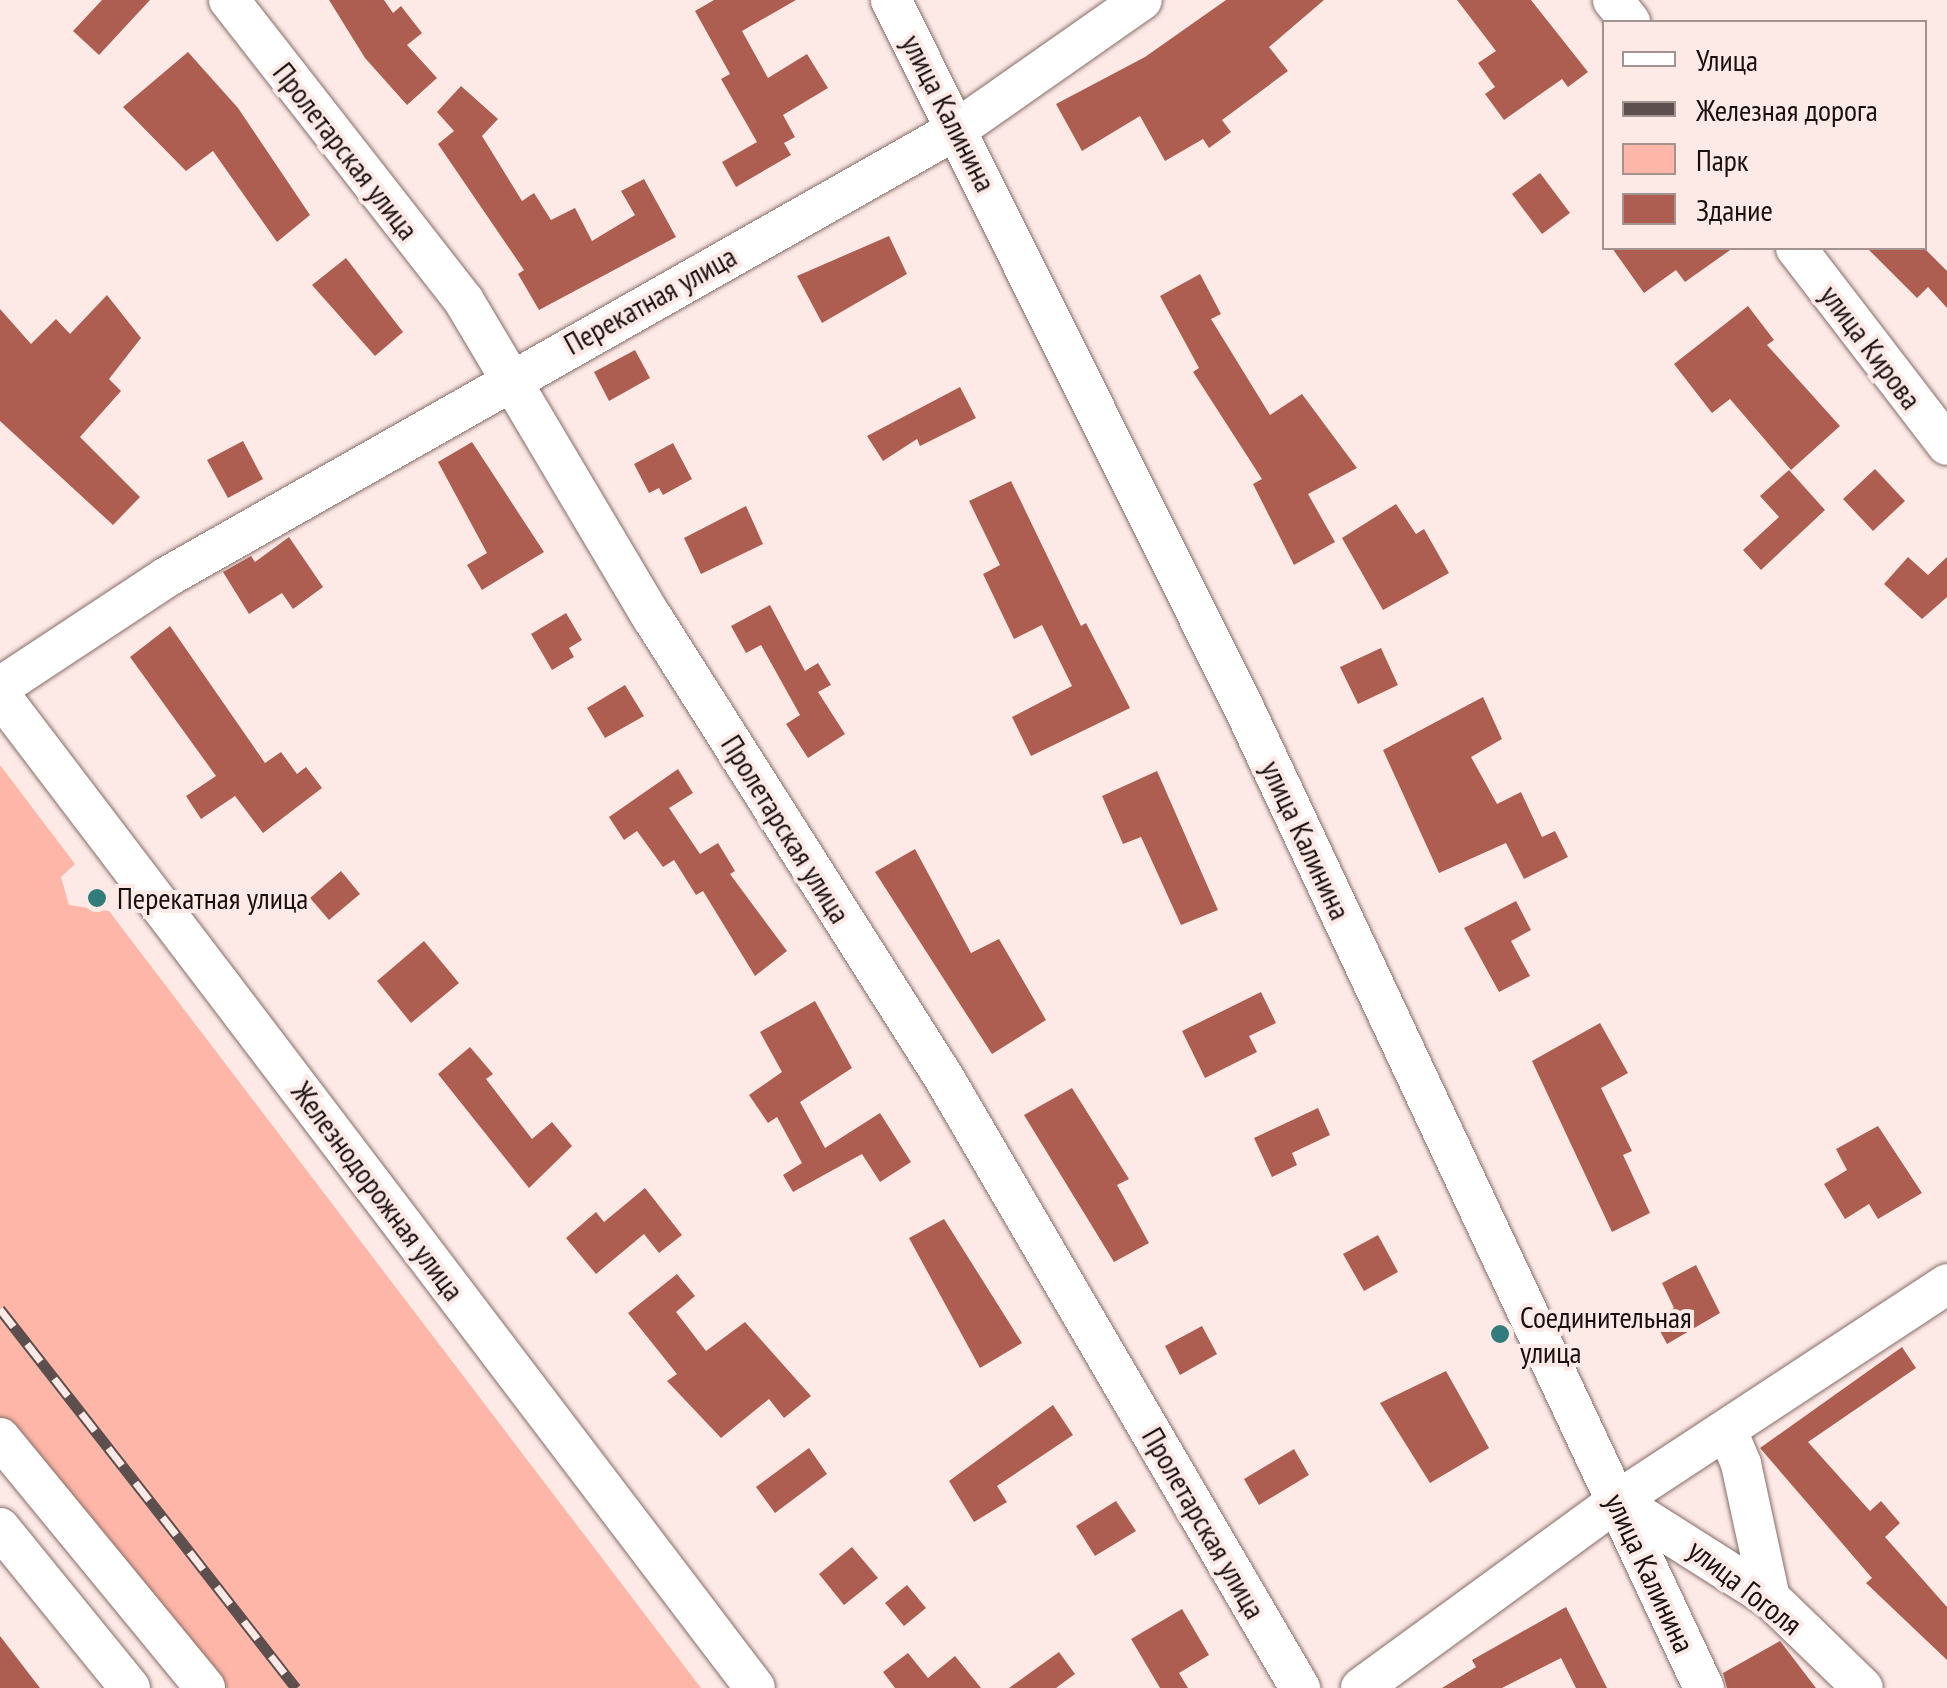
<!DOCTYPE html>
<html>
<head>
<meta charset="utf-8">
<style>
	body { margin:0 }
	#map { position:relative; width:1947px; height:1688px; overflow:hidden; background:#fdeae7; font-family:"PT Sans Narrow",sans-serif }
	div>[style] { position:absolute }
	.green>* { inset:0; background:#feb6a8 }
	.building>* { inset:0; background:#ad5e50 }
	.roads { filter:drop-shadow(0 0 2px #876d68) drop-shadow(0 0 2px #876d68) }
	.minor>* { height:40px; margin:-20px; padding:0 20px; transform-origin:20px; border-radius:20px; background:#fff }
	.rail>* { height:11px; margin-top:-5.5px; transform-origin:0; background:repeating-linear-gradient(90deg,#fdeae7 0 22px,#5c4f4d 0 44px); box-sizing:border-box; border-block:2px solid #5c4f4d }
	.dots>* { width:28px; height:28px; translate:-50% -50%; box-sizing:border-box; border:5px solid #fdeae7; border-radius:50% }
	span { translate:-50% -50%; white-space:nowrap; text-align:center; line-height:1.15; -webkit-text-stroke:8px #fdeae7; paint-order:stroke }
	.street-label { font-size:30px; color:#1a100e }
	.poi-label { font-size:30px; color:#1a100e }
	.left { translate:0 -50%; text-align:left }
	.legend { position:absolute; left:1602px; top:20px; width:325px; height:230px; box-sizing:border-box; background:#fdeae7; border:2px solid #a29390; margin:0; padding:12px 18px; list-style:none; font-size:30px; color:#1a100e }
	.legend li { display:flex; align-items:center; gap:20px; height:50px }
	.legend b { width:50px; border:2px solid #a29390 }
</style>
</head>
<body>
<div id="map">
	<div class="green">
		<i style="clip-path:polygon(0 765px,75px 864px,61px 877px,69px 905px,109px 911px,701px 1688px,205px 1688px,0 1438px)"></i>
	</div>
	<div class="building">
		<i style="clip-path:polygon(102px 0,150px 0,99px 55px,73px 31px)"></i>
		<i style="clip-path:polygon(329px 0,384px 0,393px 13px,401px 6px,422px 33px,407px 45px,437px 78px,407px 105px,365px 58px)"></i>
		<i style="clip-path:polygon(714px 0,796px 0,742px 31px,768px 78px,807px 54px,828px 88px,783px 115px,795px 137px,784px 143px,791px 155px,736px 187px,722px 162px,757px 142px,721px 79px,730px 74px,695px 11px)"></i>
		<i style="clip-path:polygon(1226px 0,1324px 0,1269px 47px,1288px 71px,1222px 120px,1231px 132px,1209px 148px,1203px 139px,1165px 161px,1140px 116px,1082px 151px,1056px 104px,1145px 57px)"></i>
		<i style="clip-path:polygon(1457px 0,1531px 0,1588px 72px,1568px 87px,1562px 79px,1504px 120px,1485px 94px,1495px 87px,1478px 63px,1496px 51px)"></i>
		<i style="clip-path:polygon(188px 52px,238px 108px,310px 215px,277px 242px,213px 151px,186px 171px,123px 107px)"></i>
		<i style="clip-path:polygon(461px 86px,498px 119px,482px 136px,522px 201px,534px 193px,551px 220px,575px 208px,592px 241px,635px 215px,621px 191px,644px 179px,676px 237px,539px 310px,518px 274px,524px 270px,438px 144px,454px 131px,437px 112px)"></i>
		<i style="clip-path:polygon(1540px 173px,1570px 213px,1542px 234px,1512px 194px)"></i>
		<i style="clip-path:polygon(889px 236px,907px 274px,822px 323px,797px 276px)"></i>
		<i style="clip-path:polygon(1612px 248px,1733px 248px,1685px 282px,1676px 270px,1644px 293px)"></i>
		<i style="clip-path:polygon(1867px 248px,1924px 248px,1947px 271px,1947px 308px,1928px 287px,1917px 298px)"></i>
		<i style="clip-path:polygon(346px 258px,403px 332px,375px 356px,312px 285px)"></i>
		<i style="clip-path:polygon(1200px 274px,1221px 314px,1211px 319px,1270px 415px,1302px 394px,1357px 468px,1308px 494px,1335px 542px,1294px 565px,1253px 484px,1262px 479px,1193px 372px,1199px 368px,1160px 296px)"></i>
		<i style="clip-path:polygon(107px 295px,141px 338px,109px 379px,121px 391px,80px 437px,140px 497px,113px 525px,0 421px,0 309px,31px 344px,56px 319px,70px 334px)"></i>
		<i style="clip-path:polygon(1748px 306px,1774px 340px,1767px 345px,1840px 426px,1791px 470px,1730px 399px,1712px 413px,1674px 364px)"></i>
		<i style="clip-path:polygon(635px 350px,650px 378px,609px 401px,594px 372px)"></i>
		<i style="clip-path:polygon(960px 387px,976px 418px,920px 446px,917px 439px,883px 461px,867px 436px)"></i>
		<i style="clip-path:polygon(243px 441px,263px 479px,228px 498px,207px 460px)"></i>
		<i style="clip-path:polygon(472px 442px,544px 552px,482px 590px,467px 565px,487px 553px,438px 462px)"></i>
		<i style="clip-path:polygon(673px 443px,692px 479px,663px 495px,659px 488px,649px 493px,634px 464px)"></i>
		<i style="clip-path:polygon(1875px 469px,1905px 501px,1873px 531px,1843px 499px)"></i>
		<i style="clip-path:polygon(1789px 470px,1825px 510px,1761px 570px,1743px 550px,1779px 517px,1760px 496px)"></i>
		<i style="clip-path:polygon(1011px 481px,1081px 626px,1086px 623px,1130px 708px,1031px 756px,1012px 717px,1072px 686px,1042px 625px,1014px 639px,983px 574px,1000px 565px,969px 501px)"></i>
		<i style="clip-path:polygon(1396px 504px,1416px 534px,1424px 529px,1449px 573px,1383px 610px,1342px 538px)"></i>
		<i style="clip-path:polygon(746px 506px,763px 544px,701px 574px,684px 538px)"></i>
		<i style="clip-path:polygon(289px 537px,323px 587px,293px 609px,282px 593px,249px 614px,223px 572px,251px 556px,255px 562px)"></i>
		<i style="clip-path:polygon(1908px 557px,1928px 575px,1947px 557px,1947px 597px,1922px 619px,1884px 584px)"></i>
		<i style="clip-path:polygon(770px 605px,805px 671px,818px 663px,831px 685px,818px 692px,845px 734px,808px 758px,786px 724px,800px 715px,761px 645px,746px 653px,731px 626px)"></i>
		<i style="clip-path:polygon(566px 613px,582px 640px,569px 648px,574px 657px,552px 670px,531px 634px)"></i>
		<i style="clip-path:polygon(170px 626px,265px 763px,281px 752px,297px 774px,306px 767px,322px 788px,263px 833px,235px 796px,201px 819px,186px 796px,216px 776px,130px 657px)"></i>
		<i style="clip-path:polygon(1381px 648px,1398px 685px,1358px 704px,1340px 667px)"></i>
		<i style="clip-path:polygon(625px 685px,644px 716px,605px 738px,587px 708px)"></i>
		<i style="clip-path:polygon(1483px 697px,1502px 739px,1471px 757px,1497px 804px,1521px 792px,1542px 837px,1555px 831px,1568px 857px,1524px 879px,1506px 843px,1439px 873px,1383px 750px)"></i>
		<i style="clip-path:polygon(678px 769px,693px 793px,669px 808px,700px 854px,718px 843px,735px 871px,730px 874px,787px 951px,755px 976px,703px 891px,696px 895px,674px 860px,663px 867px,637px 831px,624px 840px,609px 817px)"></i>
		<i style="clip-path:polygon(1157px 771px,1218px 910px,1181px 925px,1141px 837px,1123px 844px,1102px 796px)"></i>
		<i style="clip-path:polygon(915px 849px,971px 953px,999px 939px,1046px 1020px,992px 1054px,875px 872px)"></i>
		<i style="clip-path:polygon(341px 871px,360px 894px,329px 920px,310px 898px)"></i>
		<i style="clip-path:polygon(1516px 901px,1531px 930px,1511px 941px,1530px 976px,1499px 992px,1464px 928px)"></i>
		<i style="clip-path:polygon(424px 941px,459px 983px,411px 1023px,377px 981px)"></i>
		<i style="clip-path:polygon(1261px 992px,1276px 1023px,1249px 1036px,1257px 1052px,1205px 1078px,1182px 1031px)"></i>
		<i style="clip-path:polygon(815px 1001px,852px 1068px,800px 1102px,825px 1148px,880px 1113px,911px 1162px,880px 1182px,862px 1154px,793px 1192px,783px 1175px,802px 1163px,777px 1117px,768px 1123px,749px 1095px,782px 1072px,760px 1032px)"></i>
		<i style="clip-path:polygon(1600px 1023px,1628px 1073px,1601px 1088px,1632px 1151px,1623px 1155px,1650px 1213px,1612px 1232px,1532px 1061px)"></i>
		<i style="clip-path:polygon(470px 1047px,493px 1074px,486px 1079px,532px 1139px,552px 1122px,572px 1146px,529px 1188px,438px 1074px)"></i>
		<i style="clip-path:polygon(1072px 1088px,1129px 1179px,1117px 1185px,1149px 1243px,1114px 1262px,1024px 1115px)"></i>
		<i style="clip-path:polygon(1318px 1108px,1330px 1135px,1292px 1153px,1297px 1165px,1272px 1177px,1254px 1138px)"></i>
		<i style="clip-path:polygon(1878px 1126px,1922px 1193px,1878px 1219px,1869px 1204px,1845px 1219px,1824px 1184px,1847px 1170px,1836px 1149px)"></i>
		<i style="clip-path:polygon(645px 1188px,682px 1235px,659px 1253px,644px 1234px,596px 1274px,566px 1238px,596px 1212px,604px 1222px)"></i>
		<i style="clip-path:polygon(944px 1219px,1022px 1343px,980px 1368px,909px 1238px)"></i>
		<i style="clip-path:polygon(1378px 1235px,1398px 1272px,1364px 1291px,1343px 1254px)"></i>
		<i style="clip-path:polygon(1696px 1265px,1720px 1313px,1667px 1344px,1654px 1320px,1674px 1308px,1662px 1283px)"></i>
		<i style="clip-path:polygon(677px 1274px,695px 1296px,676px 1312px,706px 1351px,745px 1322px,811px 1396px,784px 1418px,769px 1399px,721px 1438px,667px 1381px,677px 1374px,628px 1313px)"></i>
		<i style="clip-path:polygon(1202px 1326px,1217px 1354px,1180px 1375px,1165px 1346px)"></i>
		<i style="clip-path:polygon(1902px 1347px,1916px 1368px,1808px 1442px,1870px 1511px,1881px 1501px,1900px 1523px,1885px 1537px,1947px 1607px,1947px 1660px,1866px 1583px,1872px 1578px,1760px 1448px)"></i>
		<i style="clip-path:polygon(1446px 1371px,1489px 1448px,1430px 1483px,1380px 1403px)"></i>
		<i style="clip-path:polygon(1053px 1405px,1073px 1435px,997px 1486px,1007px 1502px,974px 1522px,949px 1481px)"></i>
		<i style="clip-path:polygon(809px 1448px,827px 1474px,775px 1513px,756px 1487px)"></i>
		<i style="clip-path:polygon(1294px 1449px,1309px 1475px,1259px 1505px,1244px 1479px)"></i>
		<i style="clip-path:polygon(1116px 1501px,1136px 1531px,1095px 1556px,1076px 1526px)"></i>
		<i style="clip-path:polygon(852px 1547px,878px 1578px,844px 1605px,819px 1574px)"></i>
		<i style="clip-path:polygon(907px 1585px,926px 1608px,904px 1626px,885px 1603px)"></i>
		<i style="clip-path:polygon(1566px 1607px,1607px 1688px,1576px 1688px,1561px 1658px,1502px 1688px,1442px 1688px,1476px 1667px,1472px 1660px)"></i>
		<i style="clip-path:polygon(1182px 1609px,1209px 1655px,1179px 1673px,1188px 1688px,1160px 1688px,1131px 1639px)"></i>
		<i style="clip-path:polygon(0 1636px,40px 1688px,0 1688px)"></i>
		<i style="clip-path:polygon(1780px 1641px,1816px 1688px,1727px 1688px,1723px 1673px)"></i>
		<i style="clip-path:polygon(1059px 1652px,1075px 1674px,1056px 1688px,1009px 1688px)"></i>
		<i style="clip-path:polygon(908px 1653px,928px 1678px,955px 1656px,981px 1688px,895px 1688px,883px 1672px)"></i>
	</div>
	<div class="roads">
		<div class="minor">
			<i style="left:229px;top:0;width:382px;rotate:52deg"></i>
			<i style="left:464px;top:301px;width:368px;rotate:59.3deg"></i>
			<i style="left:652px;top:617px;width:543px;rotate:57.63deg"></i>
			<i style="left:943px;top:1076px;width:709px;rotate:59.74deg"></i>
			<i style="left:891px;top:0;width:791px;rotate:63.5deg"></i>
			<i style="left:1244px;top:708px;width:1083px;rotate:64.86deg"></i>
			<i style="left:1613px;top:0;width:28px;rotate:52deg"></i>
			<i style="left:1796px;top:248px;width:248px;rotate:52.5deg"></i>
			<i style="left:0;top:687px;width:198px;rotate:-33.4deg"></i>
			<i style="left:165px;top:578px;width:913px;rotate:-29.54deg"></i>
			<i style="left:959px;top:128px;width:223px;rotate:-35deg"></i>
			<i style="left:0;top:695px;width:1247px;rotate:52.75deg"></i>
			<i style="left:1728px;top:1433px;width:34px;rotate:67deg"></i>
			<i style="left:1741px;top:1464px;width:137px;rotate:77.8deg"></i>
			<i style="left:0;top:1438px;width:323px;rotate:50.6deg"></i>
			<i style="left:1617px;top:1501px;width:181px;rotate:32.4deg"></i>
			<i style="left:1770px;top:1598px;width:129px;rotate:44.1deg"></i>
			<i style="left:0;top:1528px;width:206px;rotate:50.9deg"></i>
			<i style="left:1361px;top:1688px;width:317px;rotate:-36.1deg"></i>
			<i style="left:1617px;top:1501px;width:395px;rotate:-33.3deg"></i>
		</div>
	</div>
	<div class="rail">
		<i style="left:0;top:1309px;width:481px;rotate:52deg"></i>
	</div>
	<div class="dots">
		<i style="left:97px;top:898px;background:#337c7e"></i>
		<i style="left:1500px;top:1334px;background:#337c7e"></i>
	</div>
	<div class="street-label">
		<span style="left:949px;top:113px;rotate:63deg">улица Калинина</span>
		<span style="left:346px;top:151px;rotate:52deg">Пролетарская улица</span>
		<span style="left:650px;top:300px;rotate:-29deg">Перекатная улица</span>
		<span style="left:1871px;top:347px;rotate:53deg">улица Кирова</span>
		<span style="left:786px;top:829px;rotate:58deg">Пролетарская улица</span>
		<span style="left:1306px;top:840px;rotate:65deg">улица Калинина</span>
		<span style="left:378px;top:1191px;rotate:53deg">Железнодорожная улица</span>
		<span style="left:1204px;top:1523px;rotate:60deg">Пролетарская улица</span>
		<span style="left:1650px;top:1573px;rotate:65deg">улица Калинина</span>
		<span style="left:1745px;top:1587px;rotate:38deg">улица Гоголя</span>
	</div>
	<div class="poi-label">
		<span class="left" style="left:117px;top:898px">Перекатная улица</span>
		<span class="left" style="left:1520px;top:1334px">Соединительная<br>улица</span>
	</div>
	<ul class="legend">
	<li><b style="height:12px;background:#fff"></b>Улица</li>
	<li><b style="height:12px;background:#5c4f4d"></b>Железная дорога</li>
	<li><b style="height:28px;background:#feb6a8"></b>Парк</li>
	<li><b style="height:28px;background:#ad5e50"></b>Здание</li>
	</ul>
</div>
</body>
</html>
